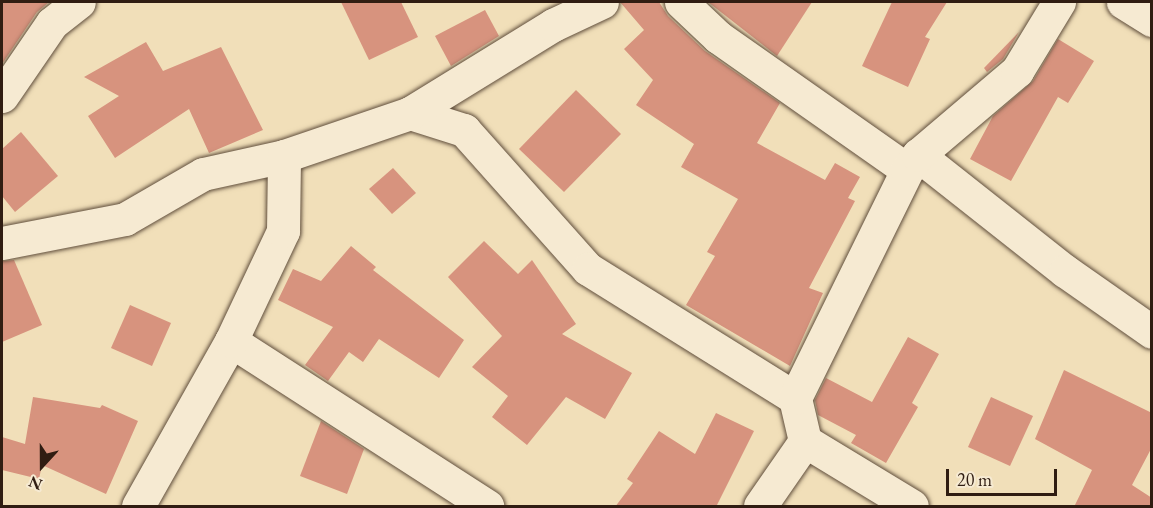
<!DOCTYPE html>
<html>
<head>
<meta charset="utf-8">
<style>
	body { margin:0 }
	#map { position:relative; width:1153px; height:508px; overflow:hidden; background:#f1dfb9; font-family:"EB Garamond",serif }
	div>[style] { position:absolute }
	.building>* { inset:0; background:#d7937e }
	.roads { filter:drop-shadow(0 0 2px #604e3c) drop-shadow(0 0 2px #604e3c) }
	.minor>* { height:33px; margin:-16.5px; padding:0 16.5px; transform-origin:16.5px; border-radius:16.5px; background:#f6ead2 }
	span { translate:-50% -50%; white-space:nowrap; text-align:center; line-height:1.15; -webkit-text-stroke:4.5px #f6ead2; paint-order:stroke }
	.frame { position:absolute; inset:0; border:3px solid #301d12; pointer-events:none }
	.north { position:absolute; left:12px; top:436px; width:60px; height:60px; -webkit-text-stroke:4px #f6ead2; paint-order:stroke; rotate:201deg; font-size:16px; font-weight:700; line-height:24px; text-align:center; color:#301d12 }
	.north::after { content:''; display:block; margin:auto; width:21px; height:27px; background:#301d12; clip-path:polygon(50% 0,100% 100%,50% 72%,0 100%) }
	.scale { position:absolute; left:946px; top:469px; width:111px; height:27px; box-sizing:border-box; border:3px solid #301d12; border-top:0; padding-left:8px; font-size:18px; line-height:21px; white-space:nowrap; color:#301d12; -webkit-text-stroke:4px #f6ead2; paint-order:stroke }
</style>
</head>
<body>
<div id="map">
	<div class="building">
		<i style="clip-path:polygon(2px 2px,49px 2px,37px 12px,2px 64px)"></i>
		<i style="clip-path:polygon(341px 2px,401px 2px,418px 37px,369px 60px)"></i>
		<i style="clip-path:polygon(620px 2px,659px 2px,668px 16px,705px 51px,780px 103px,757px 143px,825px 180px,835px 163px,860px 177px,848px 198px,855px 201px,809px 288px,823px 293px,790px 366px,686px 305px,715px 256px,707px 252px,738px 199px,681px 167px,694px 144px,636px 105px,653px 80px,624px 49px,644px 30px)"></i>
		<i style="clip-path:polygon(708px 2px,812px 2px,777px 56px)"></i>
		<i style="clip-path:polygon(892px 2px,947px 2px,925px 37px,930px 39px,908px 87px,862px 66px)"></i>
		<i style="clip-path:polygon(485px 10px,499px 36px,451px 66px,435px 36px)"></i>
		<i style="clip-path:polygon(1019px 32px,1003px 59px,987px 72px,984px 68px)"></i>
		<i style="clip-path:polygon(1058px 39px,1094px 61px,1068px 103px,1058px 97px,1011px 181px,970px 159px,993px 116px,1033px 81px)"></i>
		<i style="clip-path:polygon(146px 42px,163px 71px,221px 47px,263px 130px,209px 153px,189px 109px,115px 158px,88px 116px,119px 96px,84px 77px)"></i>
		<i style="clip-path:polygon(576px 90px,621px 134px,564px 192px,519px 149px)"></i>
		<i style="clip-path:polygon(21px 132px,58px 176px,15px 212px,2px 196px,2px 149px)"></i>
		<i style="clip-path:polygon(393px 168px,416px 193px,392px 214px,369px 189px)"></i>
		<i style="clip-path:polygon(484px 241px,518px 274px,532px 260px,576px 324px,562px 334px,632px 373px,605px 419px,566px 397px,527px 445px,492px 417px,508px 396px,472px 367px,502px 336px,448px 277px)"></i>
		<i style="clip-path:polygon(351px 246px,376px 267px,373px 270px,464px 340px,439px 378px,379px 339px,363px 362px,349px 352px,328px 381px,305px 365px,333px 327px,278px 300px,293px 269px,321px 281px)"></i>
		<i style="clip-path:polygon(14px 260px,42px 325px,2px 342px,2px 261px)"></i>
		<i style="clip-path:polygon(130px 305px,171px 323px,152px 366px,111px 348px)"></i>
		<i style="clip-path:polygon(908px 337px,939px 354px,912px 403px,918px 407px,886px 463px,851px 443px,856px 435px,818px 415px,815px 400px,826px 378px,872px 402px)"></i>
		<i style="clip-path:polygon(1064px 370px,1152px 413px,1152px 447px,1132px 485px,1152px 498px,1152px 507px,1074px 507px,1092px 470px,1035px 439px)"></i>
		<i style="clip-path:polygon(33px 397px,100px 408px,102px 405px,138px 421px,106px 494px,42px 465px,39px 479px,2px 470px,2px 437px,25px 444px)"></i>
		<i style="clip-path:polygon(991px 397px,1033px 416px,1010px 466px,968px 447px)"></i>
		<i style="clip-path:polygon(716px 413px,754px 431px,716px 507px,615px 507px,633px 483px,627px 479px,659px 431px,695px 454px)"></i>
		<i style="clip-path:polygon(321px 421px,364px 449px,347px 494px,300px 476px)"></i>
	</div>
	<div class="roads">
		<div class="minor">
			<i style="left:681px;top:2px;width:51px;rotate:43.4deg"></i>
			<i style="left:718px;top:37px;width:231px;rotate:35.1deg"></i>
			<i style="left:1123px;top:2px;width:34px;rotate:32deg"></i>
			<i style="left:2px;top:96px;width:88px;rotate:-55.6deg"></i>
			<i style="left:52px;top:23px;width:34px;rotate:-38deg"></i>
			<i style="left:410px;top:113px;width:57px;rotate:17.5deg"></i>
			<i style="left:464px;top:130px;width:186px;rotate:48.3deg"></i>
			<i style="left:588px;top:269px;width:244px;rotate:31.9deg"></i>
			<i style="left:918px;top:155px;width:187px;rotate:38.3deg"></i>
			<i style="left:1065px;top:271px;width:106px;rotate:35deg"></i>
			<i style="left:2px;top:243px;width:125px;rotate:-11deg"></i>
			<i style="left:125px;top:219px;width:90px;rotate:-30deg"></i>
			<i style="left:203px;top:174px;width:83px;rotate:-12.5deg"></i>
			<i style="left:284px;top:156px;width:133px;rotate:-18.8deg"></i>
			<i style="left:410px;top:113px;width:168px;rotate:-31.6deg"></i>
			<i style="left:553px;top:25px;width:54px;rotate:-25.1deg"></i>
			<i style="left:231px;top:341px;width:305px;rotate:32.8deg"></i>
			<i style="left:805px;top:441px;width:125px;rotate:31.3deg"></i>
			<i style="left:138px;top:506px;width:189px;rotate:-60.6deg"></i>
			<i style="left:231px;top:341px;width:122px;rotate:-64.7deg"></i>
			<i style="left:283px;top:231px;width:75px;rotate:-89.2deg"></i>
			<i style="left:760px;top:506px;width:79px;rotate:-55.3deg"></i>
			<i style="left:805px;top:441px;width:44px;rotate:-103.1deg"></i>
			<i style="left:795px;top:398px;width:254px;rotate:-63.8deg"></i>
			<i style="left:907px;top:170px;width:19px;rotate:-54deg"></i>
			<i style="left:918px;top:155px;width:130px;rotate:-40.3deg"></i>
			<i style="left:1017px;top:71px;width:81px;rotate:-58.7deg"></i>
		</div>
	</div>
	<div class="frame"></div>
	<div class="north">N</div>
	<div class="scale">20 m</div>
</div>
</body>
</html>
